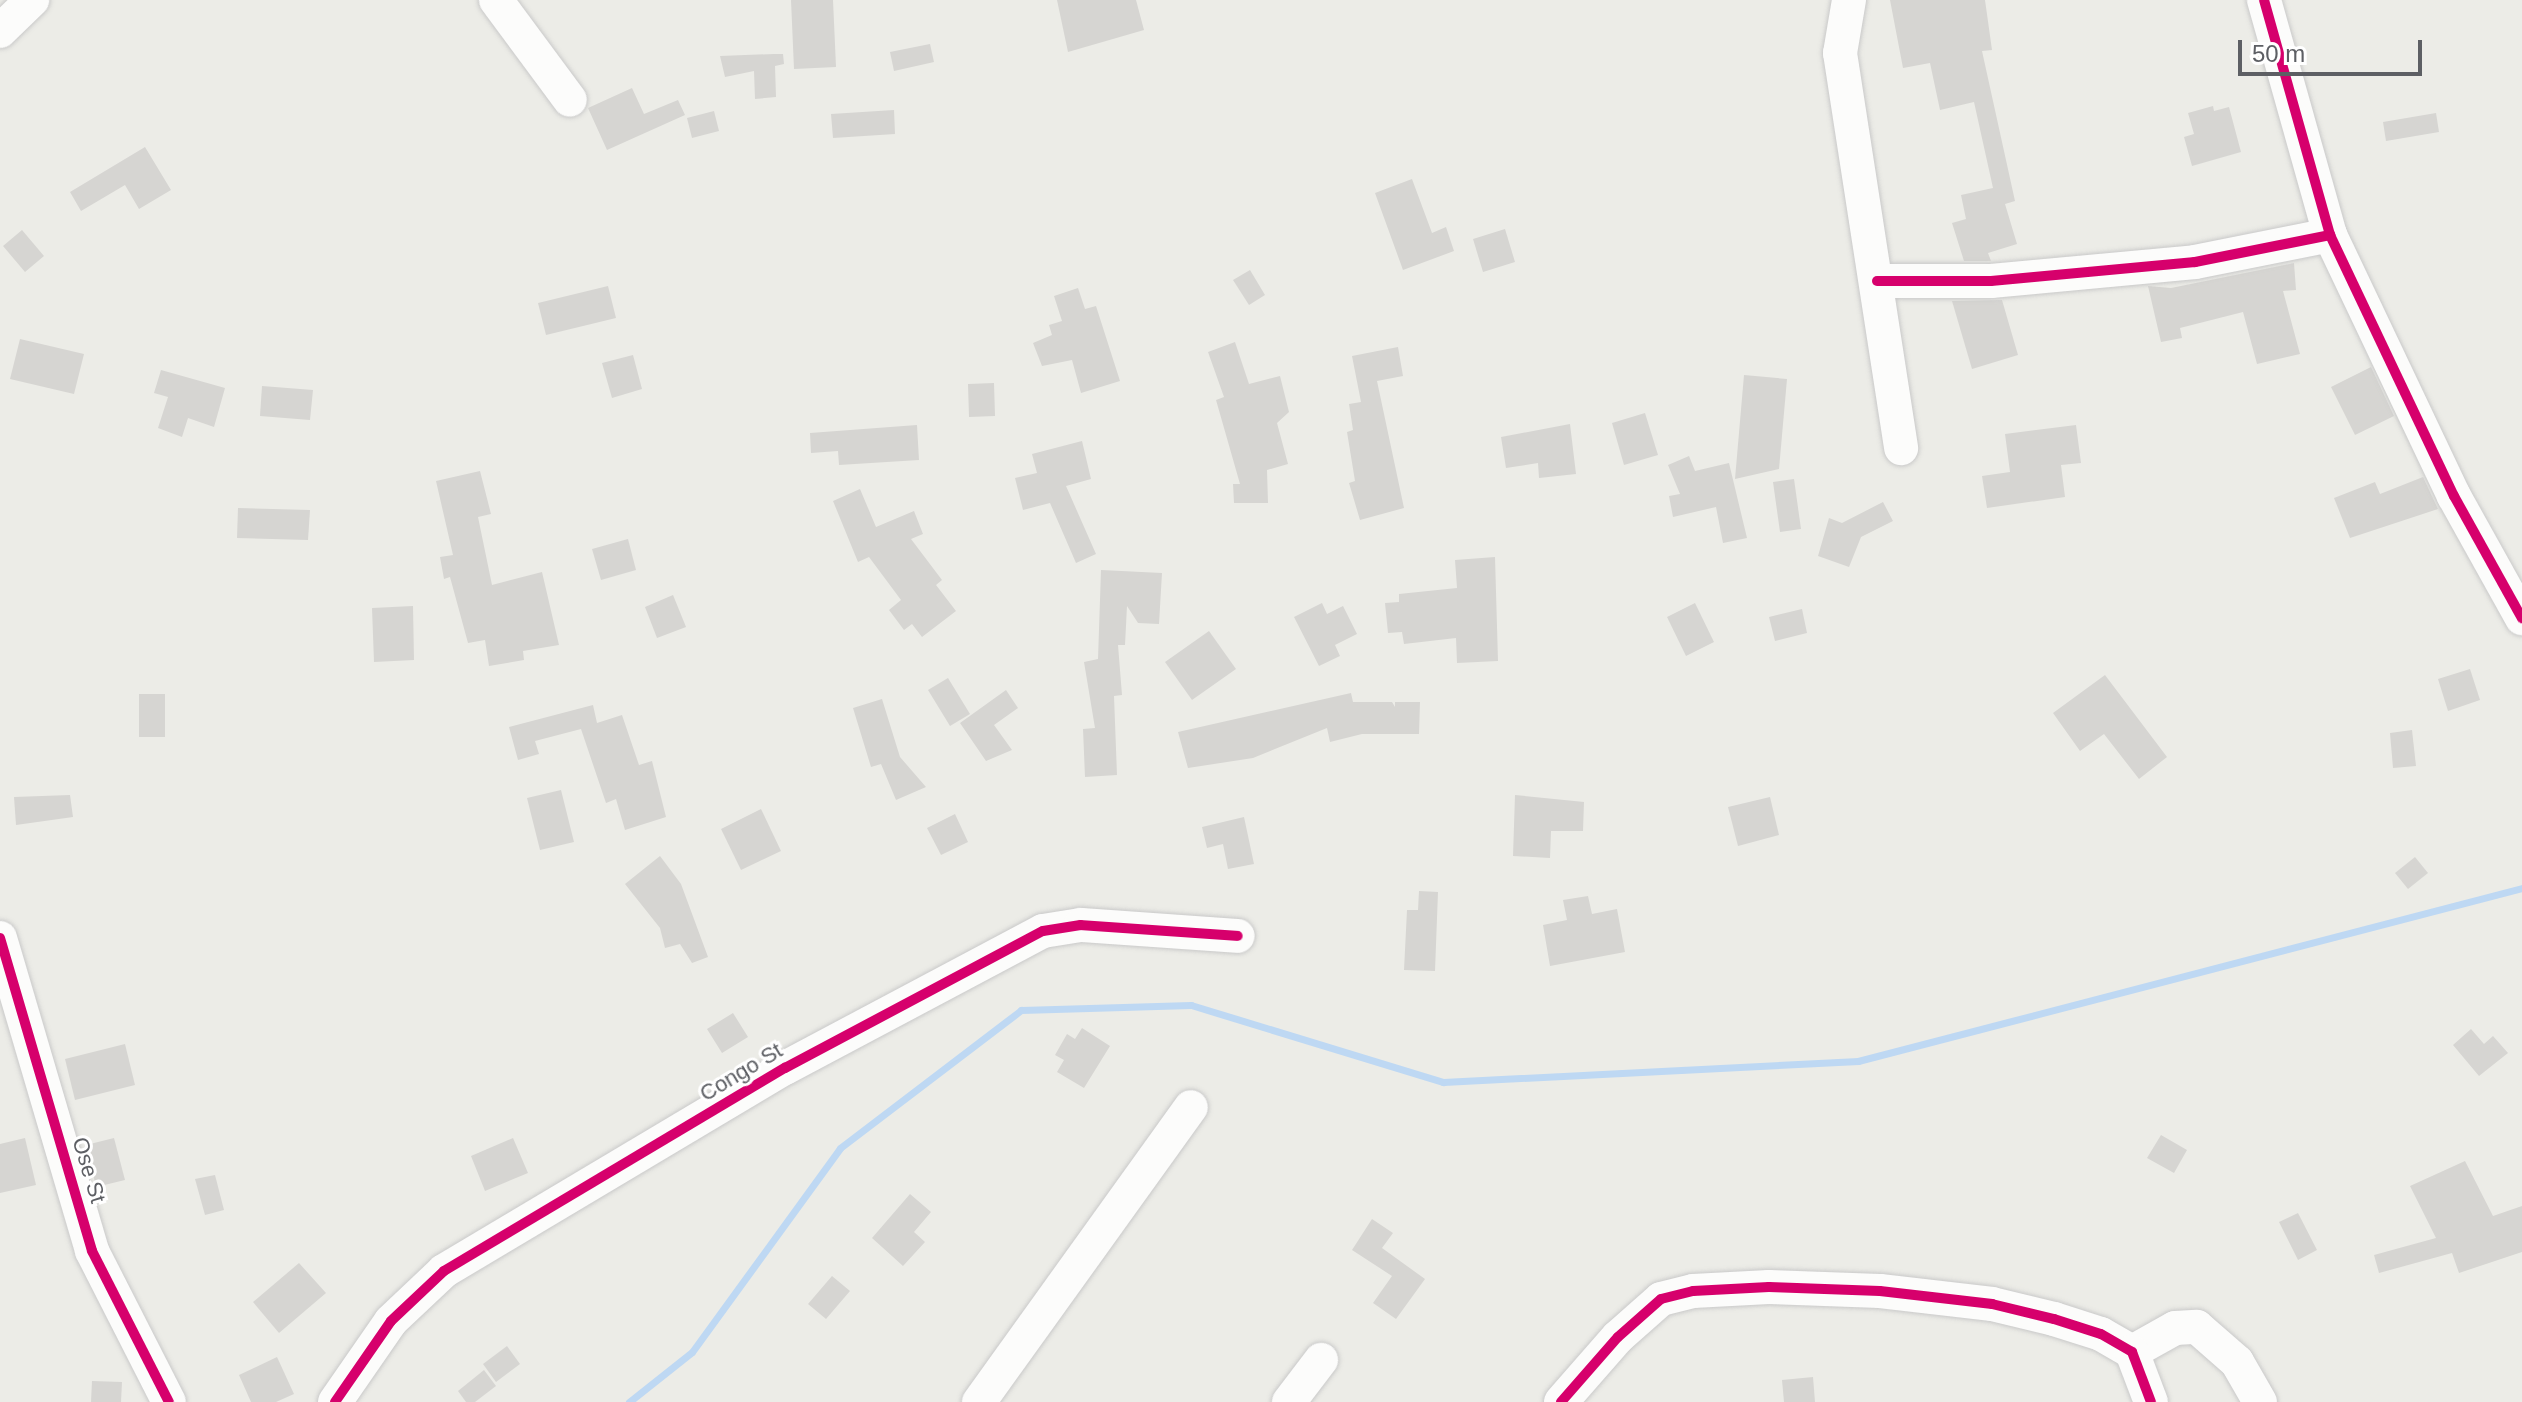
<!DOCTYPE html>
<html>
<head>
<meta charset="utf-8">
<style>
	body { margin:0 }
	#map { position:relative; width:2522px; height:1402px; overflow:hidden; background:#ecece7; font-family:Helvetica,sans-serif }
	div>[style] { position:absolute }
	.stream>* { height:7px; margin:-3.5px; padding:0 3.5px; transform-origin:3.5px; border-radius:3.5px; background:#bed8f3 }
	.building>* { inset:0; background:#d6d5d2 }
	.roads { filter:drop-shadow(0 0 2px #c9c9c9) drop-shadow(0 0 2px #c9c9c9) }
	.minor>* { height:34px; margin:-17px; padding:0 17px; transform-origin:17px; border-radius:17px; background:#fcfcfb }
	.cycleway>* { height:10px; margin:-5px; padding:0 5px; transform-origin:5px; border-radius:5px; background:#d6006c }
	span { translate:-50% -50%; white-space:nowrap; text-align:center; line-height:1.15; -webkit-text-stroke:6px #fff; paint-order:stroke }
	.street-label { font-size:22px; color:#5d5f64 }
	.scale { position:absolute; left:2238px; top:40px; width:184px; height:36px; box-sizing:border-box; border:4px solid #5d5f64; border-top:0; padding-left:10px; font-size:24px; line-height:28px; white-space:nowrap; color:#5d5f64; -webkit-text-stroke:6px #fff; paint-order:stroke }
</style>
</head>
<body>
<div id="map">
	<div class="stream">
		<i style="left:629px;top:1402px;width:80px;rotate:-38.4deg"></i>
		<i style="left:692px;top:1352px;width:252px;rotate:-54deg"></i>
		<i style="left:840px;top:1148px;width:228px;rotate:-37.3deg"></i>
		<i style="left:1021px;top:1010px;width:170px;rotate:-1.7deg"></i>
		<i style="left:1191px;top:1005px;width:264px;rotate:17deg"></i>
		<i style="left:1443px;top:1082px;width:416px;rotate:-2.9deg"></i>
		<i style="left:1858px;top:1061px;width:686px;rotate:-14.6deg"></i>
	</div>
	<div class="building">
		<i style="clip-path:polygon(791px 0,833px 0,836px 67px,794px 69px)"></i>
		<i style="clip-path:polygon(1057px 0,1136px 0,1144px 30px,1068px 52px)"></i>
		<i style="clip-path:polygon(1890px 0,1985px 0,1992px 50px,1982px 51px,2015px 201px,2005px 204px,2017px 244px,1988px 253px,1991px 261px,1964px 261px,1952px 223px,1966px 219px,1961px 195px,1993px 188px,1974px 102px,1940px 110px,1930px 63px,1903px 68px)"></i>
		<i style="clip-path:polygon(930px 44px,934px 62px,894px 71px,890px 52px)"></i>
		<i style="clip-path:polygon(774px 54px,783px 54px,784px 64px,775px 66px,776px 97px,755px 99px,754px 71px,725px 77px,720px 56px)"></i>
		<i style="clip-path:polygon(632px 88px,644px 114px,678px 100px,685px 115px,607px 150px,588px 108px)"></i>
		<i style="clip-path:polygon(2213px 106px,2214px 111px,2229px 107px,2241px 152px,2192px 166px,2184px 137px,2194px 134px,2188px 113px)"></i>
		<i style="clip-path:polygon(894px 110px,895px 134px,833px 138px,831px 114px)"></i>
		<i style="clip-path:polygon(714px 111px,719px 131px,692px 138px,687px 118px)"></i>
		<i style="clip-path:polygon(2436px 113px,2439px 132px,2386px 141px,2383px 122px)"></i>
		<i style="clip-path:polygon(145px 147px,171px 190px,139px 209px,125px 185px,81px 211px,70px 192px)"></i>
		<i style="clip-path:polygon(1412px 179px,1432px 233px,1446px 227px,1454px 251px,1403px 270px,1375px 193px)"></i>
		<i style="clip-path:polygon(1505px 229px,1515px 262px,1483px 272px,1473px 239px)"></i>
		<i style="clip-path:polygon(22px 230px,44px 256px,25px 272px,3px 246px)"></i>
		<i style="clip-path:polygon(2294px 263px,2296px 290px,2283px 291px,2300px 354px,2257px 364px,2243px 312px,2180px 328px,2182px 338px,2161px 342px,2148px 286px,2171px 288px)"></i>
		<i style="clip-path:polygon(1250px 270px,1265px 295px,1249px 305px,1233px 280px)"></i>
		<i style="clip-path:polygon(608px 286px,616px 318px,546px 335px,538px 303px)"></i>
		<i style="clip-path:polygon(1078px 288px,1085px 309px,1096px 306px,1120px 381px,1081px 393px,1072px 360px,1042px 366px,1033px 343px,1052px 335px,1049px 325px,1062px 321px,1054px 296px)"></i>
		<i style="clip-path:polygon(2002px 300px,2018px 355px,1972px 369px,1952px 301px)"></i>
		<i style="clip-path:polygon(20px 339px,84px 354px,74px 394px,10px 379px)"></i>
		<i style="clip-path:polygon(1235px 342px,1249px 384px,1280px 376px,1289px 412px,1277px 423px,1288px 464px,1267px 470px,1268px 503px,1234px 503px,1233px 484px,1240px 484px,1216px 400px,1224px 397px,1208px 352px)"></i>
		<i style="clip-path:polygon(1398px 347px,1403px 376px,1377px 381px,1404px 508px,1360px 520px,1349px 483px,1355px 481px,1347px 432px,1353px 430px,1349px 404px,1361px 402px,1352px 356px)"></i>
		<i style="clip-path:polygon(633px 355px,642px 389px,612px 398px,602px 363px)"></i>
		<i style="clip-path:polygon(2371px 367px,2394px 416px,2355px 435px,2331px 387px)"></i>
		<i style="clip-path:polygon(161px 370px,225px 388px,214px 427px,188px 418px,182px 437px,158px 428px,168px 397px,154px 393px)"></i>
		<i style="clip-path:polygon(1744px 375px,1787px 379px,1779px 469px,1735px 479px)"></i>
		<i style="clip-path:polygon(994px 383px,995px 416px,969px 417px,968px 384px)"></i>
		<i style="clip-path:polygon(262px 386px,313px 390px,310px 420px,260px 416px)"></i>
		<i style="clip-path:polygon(1645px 413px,1658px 455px,1624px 465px,1612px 423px)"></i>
		<i style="clip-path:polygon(1570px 424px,1576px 474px,1539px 478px,1538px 463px,1506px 468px,1501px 437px)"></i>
		<i style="clip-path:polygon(917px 425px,919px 460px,839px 465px,838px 451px,811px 453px,810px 433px)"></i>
		<i style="clip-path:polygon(2076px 425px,2081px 463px,2061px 465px,2065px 497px,1987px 508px,1982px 476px,2010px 472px,2005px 434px)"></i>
		<i style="clip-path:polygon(1082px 441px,1091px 479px,1066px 486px,1096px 554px,1076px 563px,1050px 503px,1023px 510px,1015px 478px,1037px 473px,1032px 454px)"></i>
		<i style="clip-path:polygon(1689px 456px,1695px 471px,1729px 463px,1747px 538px,1723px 543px,1716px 507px,1673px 517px,1669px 496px,1680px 494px,1668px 465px)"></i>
		<i style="clip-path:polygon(480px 471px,491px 514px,478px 517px,492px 585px,542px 572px,559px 645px,523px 651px,524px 660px,489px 666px,485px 640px,468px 643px,450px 577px,444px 579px,440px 557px,453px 555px,436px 481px)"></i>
		<i style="clip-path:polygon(2423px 477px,2438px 509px,2350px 538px,2334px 498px,2375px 482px,2380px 494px)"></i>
		<i style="clip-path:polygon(1794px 479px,1801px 529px,1780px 532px,1773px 482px)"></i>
		<i style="clip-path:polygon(860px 489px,876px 527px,914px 511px,923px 534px,911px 539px,942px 580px,936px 585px,956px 611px,922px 637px,912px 624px,904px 630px,889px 610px,901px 600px,869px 557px,858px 562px,833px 501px)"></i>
		<i style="clip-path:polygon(1883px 502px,1893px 521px,1861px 537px,1849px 567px,1818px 556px,1829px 518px,1842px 523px)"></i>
		<i style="clip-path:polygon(238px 508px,310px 510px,308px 540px,237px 538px)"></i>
		<i style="clip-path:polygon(628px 539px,636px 570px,601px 580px,592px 549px)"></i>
		<i style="clip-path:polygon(1495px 557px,1498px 661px,1457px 663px,1456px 638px,1404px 644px,1402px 632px,1388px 633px,1385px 603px,1399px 602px,1399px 594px,1457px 588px,1455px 560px)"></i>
		<i style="clip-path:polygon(1101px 570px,1162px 573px,1159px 624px,1138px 623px,1127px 606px,1125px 645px,1118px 645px,1122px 695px,1114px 696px,1117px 775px,1085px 777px,1083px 729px,1095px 728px,1084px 662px,1098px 659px)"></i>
		<i style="clip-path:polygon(673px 595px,686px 627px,657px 638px,645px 607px)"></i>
		<i style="clip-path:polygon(1322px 603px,1327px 614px,1343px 606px,1357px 634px,1335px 645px,1340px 656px,1319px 666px,1294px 617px)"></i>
		<i style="clip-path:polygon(1695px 603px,1714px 642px,1686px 656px,1667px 617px)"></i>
		<i style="clip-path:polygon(413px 606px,414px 660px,374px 662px,372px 608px)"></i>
		<i style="clip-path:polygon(1802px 609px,1807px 633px,1775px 641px,1769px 617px)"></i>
		<i style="clip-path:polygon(1209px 631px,1236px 669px,1192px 700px,1165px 662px)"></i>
		<i style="clip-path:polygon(2470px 669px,2480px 700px,2448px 711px,2438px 679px)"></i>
		<i style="clip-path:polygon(2105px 675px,2167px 757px,2139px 779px,2104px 734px,2080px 751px,2053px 713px)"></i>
		<i style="clip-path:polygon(948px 678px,970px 714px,950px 726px,928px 690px)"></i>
		<i style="clip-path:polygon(1006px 690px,1018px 708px,994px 725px,1012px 750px,986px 761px,960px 723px)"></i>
		<i style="clip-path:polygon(1351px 693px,1353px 702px,1392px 702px,1395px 707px,1395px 702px,1420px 702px,1419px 734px,1362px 734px,1330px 742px,1327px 728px,1253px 758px,1188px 768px,1178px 732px)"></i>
		<i style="clip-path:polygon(139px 694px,165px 694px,165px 737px,139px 737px)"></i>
		<i style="clip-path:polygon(882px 699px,900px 757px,926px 787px,896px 800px,881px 764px,871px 767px,853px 708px)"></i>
		<i style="clip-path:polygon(593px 705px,597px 723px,622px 715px,639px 765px,652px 761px,666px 817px,625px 830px,616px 799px,606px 803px,581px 729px,535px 741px,539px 754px,518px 760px,509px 727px)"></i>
		<i style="clip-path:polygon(2412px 730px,2416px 766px,2393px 768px,2390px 733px)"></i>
		<i style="clip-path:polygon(561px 790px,574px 842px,540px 850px,527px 798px)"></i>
		<i style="clip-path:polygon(70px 795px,73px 817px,16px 825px,14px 797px)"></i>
		<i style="clip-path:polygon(1515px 795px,1584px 802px,1583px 831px,1551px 831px,1550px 858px,1513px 856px)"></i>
		<i style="clip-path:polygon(1770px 797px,1779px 835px,1738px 846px,1728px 807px)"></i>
		<i style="clip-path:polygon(761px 809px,781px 851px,741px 870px,721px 829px)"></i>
		<i style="clip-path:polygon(955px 814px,968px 842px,941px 855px,927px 828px)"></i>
		<i style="clip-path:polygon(1244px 817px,1254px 864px,1228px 869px,1223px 844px,1207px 848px,1202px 827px)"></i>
		<i style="clip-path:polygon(660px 856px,681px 884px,708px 957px,692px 963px,680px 944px,665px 948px,660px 928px,625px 884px)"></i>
		<i style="clip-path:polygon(2415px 857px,2428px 873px,2408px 889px,2395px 873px)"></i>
		<i style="clip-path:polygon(1419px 891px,1438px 892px,1435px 971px,1404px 970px,1407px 910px,1418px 910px)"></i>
		<i style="clip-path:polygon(1588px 896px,1592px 914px,1617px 909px,1625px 952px,1550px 966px,1543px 925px,1567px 920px,1563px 900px)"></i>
		<i style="clip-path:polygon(733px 1013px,748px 1037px,722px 1053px,707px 1029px)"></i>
		<i style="clip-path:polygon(1082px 1028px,1110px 1046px,1084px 1088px,1057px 1072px,1064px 1060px,1055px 1055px,1067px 1034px,1075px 1039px)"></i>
		<i style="clip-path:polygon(2471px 1029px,2484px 1044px,2493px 1036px,2508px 1053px,2479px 1076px,2453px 1045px)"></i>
		<i style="clip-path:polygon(125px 1044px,135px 1085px,75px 1100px,65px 1059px)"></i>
		<i style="clip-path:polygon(2161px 1135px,2187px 1150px,2174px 1173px,2147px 1158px)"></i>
		<i style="clip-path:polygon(25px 1138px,36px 1185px,0 1193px,0 1144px)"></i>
		<i style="clip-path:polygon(114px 1138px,125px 1180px,96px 1187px,86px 1145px)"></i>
		<i style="clip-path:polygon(513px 1138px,528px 1173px,485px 1191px,471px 1156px)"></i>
		<i style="clip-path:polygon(2465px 1161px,2493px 1216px,2522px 1206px,2522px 1252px,2459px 1273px,2452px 1253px,2379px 1273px,2374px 1255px,2436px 1238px,2410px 1186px)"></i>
		<i style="clip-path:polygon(215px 1175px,224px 1210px,205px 1215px,195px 1179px)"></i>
		<i style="clip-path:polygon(910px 1194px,931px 1212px,914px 1232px,925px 1242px,903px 1266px,872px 1238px)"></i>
		<i style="clip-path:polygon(2298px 1213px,2317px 1250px,2298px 1260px,2279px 1222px)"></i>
		<i style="clip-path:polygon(1372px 1219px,1393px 1233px,1382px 1248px,1425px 1279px,1396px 1319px,1373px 1303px,1392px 1276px,1352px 1250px)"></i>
		<i style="clip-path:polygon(299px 1263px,326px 1293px,279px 1333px,253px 1302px)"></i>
		<i style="clip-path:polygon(832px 1276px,850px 1291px,826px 1319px,808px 1304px)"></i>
		<i style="clip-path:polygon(507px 1346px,520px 1364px,496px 1382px,483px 1364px)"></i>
		<i style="clip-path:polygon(277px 1357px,294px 1394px,276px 1402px,251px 1402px,239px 1375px)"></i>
		<i style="clip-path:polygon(484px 1370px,496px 1386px,475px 1402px,466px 1402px,458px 1391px)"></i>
		<i style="clip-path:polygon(1813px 1377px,1815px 1402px,1784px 1402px,1782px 1380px)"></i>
		<i style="clip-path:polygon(92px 1381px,122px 1382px,121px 1402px,91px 1402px)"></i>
	</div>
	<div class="roads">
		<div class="minor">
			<i style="left:496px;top:0;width:124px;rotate:53.5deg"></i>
			<i style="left:1849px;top:0;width:54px;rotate:99.6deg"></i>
			<i style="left:1840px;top:53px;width:400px;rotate:81.2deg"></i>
			<i style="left:2264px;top:0;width:244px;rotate:74.3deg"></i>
			<i style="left:2330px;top:235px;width:289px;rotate:64.6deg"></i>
			<i style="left:2454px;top:496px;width:140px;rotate:60.9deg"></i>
			<i style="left:0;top:31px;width:45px;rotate:-44.1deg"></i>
			<i style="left:1877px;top:281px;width:114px"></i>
			<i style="left:1991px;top:281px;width:205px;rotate:-5.3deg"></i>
			<i style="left:2195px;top:262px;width:138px;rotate:-11.3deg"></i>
			<i style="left:0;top:938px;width:326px;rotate:73.6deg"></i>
			<i style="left:92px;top:1251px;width:169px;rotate:63deg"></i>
			<i style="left:2132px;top:1352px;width:49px;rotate:-29.2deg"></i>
			<i style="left:2175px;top:1328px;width:22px;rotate:-3deg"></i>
			<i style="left:2197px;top:1327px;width:53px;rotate:41.2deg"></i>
			<i style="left:2237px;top:1362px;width:46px;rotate:60.1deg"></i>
			<i style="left:335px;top:1402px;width:98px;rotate:-55.3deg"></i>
			<i style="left:391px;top:1321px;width:73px;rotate:-43.3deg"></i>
			<i style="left:444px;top:1271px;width:397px;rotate:-30.8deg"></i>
			<i style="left:785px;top:1068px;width:292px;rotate:-28deg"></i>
			<i style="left:1043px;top:931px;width:38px;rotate:-9deg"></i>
			<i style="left:1081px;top:925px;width:157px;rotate:4deg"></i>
			<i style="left:979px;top:1402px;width:363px;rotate:-54.3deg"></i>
			<i style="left:1289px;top:1402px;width:53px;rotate:-52.7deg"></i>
			<i style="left:1561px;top:1402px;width:86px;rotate:-48.8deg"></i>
			<i style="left:1618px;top:1337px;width:57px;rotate:-41.5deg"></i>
			<i style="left:1661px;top:1299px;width:33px;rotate:-14deg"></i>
			<i style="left:1693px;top:1291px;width:76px;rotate:-3deg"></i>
			<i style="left:1769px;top:1287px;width:111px;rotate:2.1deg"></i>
			<i style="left:1880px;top:1291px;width:113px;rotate:6.6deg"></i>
			<i style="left:1992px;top:1304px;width:64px;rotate:13.6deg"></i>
			<i style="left:2054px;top:1319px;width:49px;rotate:17.7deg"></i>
			<i style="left:2101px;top:1334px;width:36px;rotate:30deg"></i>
			<i style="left:2132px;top:1352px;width:53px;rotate:69.2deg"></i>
		</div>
	</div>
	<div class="cycleway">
		<i style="left:2264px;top:0;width:244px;rotate:74.3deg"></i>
		<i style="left:2330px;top:235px;width:289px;rotate:64.6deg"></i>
		<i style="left:2454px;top:496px;width:140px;rotate:60.9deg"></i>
		<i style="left:1877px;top:281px;width:114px"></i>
		<i style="left:1991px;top:281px;width:205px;rotate:-5.3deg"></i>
		<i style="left:2195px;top:262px;width:138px;rotate:-11.3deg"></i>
		<i style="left:0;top:938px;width:326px;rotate:73.6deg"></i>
		<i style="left:92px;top:1251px;width:169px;rotate:63deg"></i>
		<i style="left:335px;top:1402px;width:98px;rotate:-55.3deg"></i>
		<i style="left:391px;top:1321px;width:73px;rotate:-43.3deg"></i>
		<i style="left:444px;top:1271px;width:397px;rotate:-30.8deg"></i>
		<i style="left:785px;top:1068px;width:292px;rotate:-28deg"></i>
		<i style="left:1043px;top:931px;width:38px;rotate:-9deg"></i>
		<i style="left:1081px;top:925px;width:157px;rotate:4deg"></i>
		<i style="left:1561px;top:1402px;width:86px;rotate:-48.8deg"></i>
		<i style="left:1618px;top:1337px;width:57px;rotate:-41.5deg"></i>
		<i style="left:1661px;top:1299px;width:33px;rotate:-14deg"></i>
		<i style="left:1693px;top:1291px;width:76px;rotate:-3deg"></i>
		<i style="left:1769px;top:1287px;width:111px;rotate:2.1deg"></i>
		<i style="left:1880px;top:1291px;width:113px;rotate:6.6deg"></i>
		<i style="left:1992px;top:1304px;width:64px;rotate:13.6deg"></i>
		<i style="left:2054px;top:1319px;width:49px;rotate:17.7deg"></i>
		<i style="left:2101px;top:1334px;width:36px;rotate:30deg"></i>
		<i style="left:2132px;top:1352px;width:53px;rotate:69.2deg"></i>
	</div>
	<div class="street-label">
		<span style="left:741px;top:1072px;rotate:-31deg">Congo St</span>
		<span style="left:89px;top:1170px;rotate:73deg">Ose St</span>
	</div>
	<div class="scale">50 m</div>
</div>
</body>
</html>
